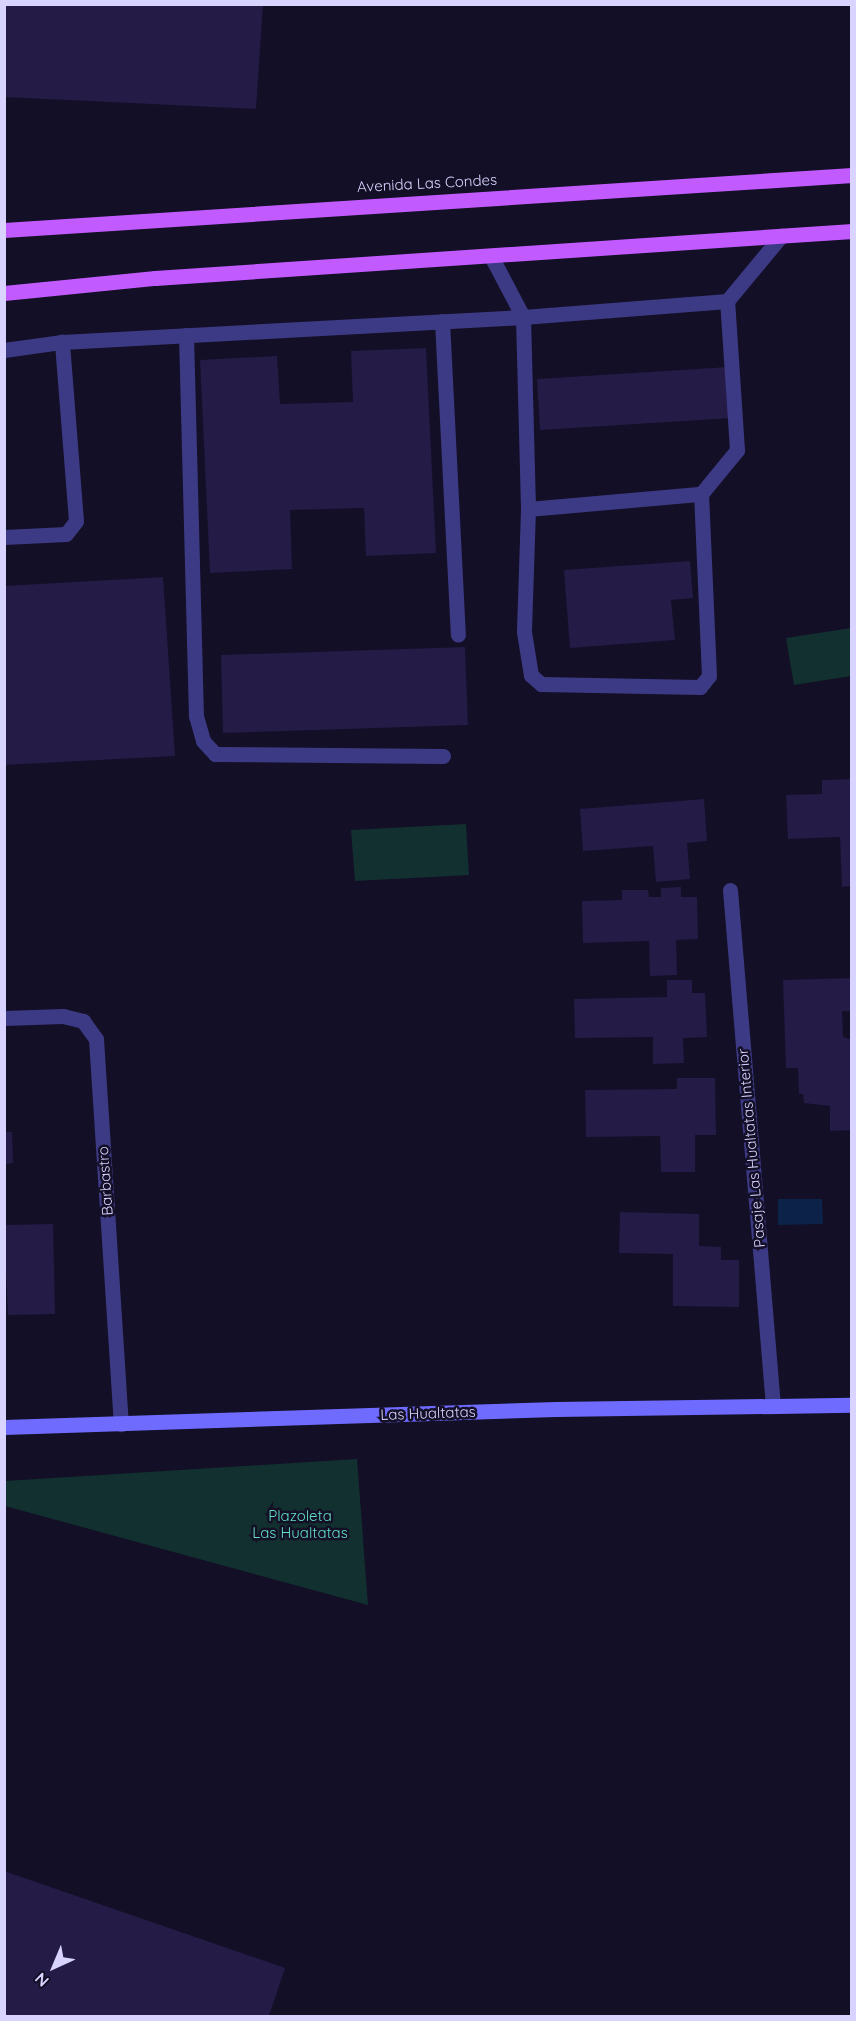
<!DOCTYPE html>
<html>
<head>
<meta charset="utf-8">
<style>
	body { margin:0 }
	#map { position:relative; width:856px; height:2021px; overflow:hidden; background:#130f26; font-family:Quicksand,sans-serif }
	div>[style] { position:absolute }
	.green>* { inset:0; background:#12302f }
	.water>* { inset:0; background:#0c2248 }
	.building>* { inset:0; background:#241b47 }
	.lane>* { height:15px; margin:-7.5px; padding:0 7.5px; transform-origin:7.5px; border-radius:7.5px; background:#3d3a85 }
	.street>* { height:15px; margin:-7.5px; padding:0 7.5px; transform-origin:7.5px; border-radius:7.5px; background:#3d3a85 }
	.secondary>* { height:15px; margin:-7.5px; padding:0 7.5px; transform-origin:7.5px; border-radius:7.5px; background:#6f6bff }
	.primary>* { height:15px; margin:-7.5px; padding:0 7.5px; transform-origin:7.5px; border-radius:7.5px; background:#c25bff }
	span { translate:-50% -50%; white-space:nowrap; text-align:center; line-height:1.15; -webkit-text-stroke:5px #130f26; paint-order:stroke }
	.street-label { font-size:15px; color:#d9d4ff }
	.park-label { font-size:15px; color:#5fe0c0 }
	.frame { position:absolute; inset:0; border:6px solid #d9d4ff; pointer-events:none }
	.north { position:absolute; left:24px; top:1937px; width:60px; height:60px; -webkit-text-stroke:4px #130f26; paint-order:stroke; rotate:224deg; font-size:16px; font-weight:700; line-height:24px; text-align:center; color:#d9d4ff }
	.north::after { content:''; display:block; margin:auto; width:21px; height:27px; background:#d9d4ff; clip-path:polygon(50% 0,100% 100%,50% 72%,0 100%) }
</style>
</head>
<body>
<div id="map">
	<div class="green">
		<i style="clip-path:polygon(851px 628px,851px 676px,794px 685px,786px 638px)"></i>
		<i style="clip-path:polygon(466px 824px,469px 875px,355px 881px,351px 830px)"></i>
		<i style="clip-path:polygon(357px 1459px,368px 1605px,5px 1506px,5px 1481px)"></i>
	</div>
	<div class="water">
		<i style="clip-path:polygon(778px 1199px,822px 1199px,823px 1224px,778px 1225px)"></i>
	</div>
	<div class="building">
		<i style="clip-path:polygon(4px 4px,263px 4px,256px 109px,4px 97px)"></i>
		<i style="clip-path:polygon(426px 348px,436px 553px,366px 556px,364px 508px,290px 510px,292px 569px,210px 573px,200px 360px,277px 356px,280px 404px,353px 402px,351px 351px)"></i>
		<i style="clip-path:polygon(728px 367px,732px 418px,540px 430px,537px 379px)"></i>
		<i style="clip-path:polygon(690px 561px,693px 598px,671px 600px,675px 640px,570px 648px,564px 570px)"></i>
		<i style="clip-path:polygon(163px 577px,175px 756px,4px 765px,4px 586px)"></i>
		<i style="clip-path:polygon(465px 647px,468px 725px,223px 733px,221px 655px)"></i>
		<i style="clip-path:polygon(852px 779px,852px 886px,842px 887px,840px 837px,788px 839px,786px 795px,822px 794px,822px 780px)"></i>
		<i style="clip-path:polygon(704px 799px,707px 841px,687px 843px,690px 879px,656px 882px,653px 846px,583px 851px,580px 809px)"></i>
		<i style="clip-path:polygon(681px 887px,681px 897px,697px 897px,698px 939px,676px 940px,677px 975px,650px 976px,649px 941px,583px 943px,582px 901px,622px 900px,622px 890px,648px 890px,649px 897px,661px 897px,661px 888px)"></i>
		<i style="clip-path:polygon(851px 978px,852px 1011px,842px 1011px,843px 1037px,850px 1039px,852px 1052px,852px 1130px,830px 1131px,830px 1106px,804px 1103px,803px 1094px,799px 1094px,798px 1068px,786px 1068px,783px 980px)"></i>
		<i style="clip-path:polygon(667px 980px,692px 980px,692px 993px,705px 993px,707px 1037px,683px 1038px,684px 1063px,653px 1064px,653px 1037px,575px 1038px,574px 999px,667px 997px)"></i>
		<i style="clip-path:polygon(677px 1078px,715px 1078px,716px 1135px,695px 1135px,695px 1172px,661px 1172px,660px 1136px,586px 1137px,585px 1090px,677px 1089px)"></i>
		<i style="clip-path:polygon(4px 1132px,12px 1132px,13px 1163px,4px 1164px)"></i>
		<i style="clip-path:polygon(620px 1212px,699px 1214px,699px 1246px,721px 1247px,721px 1260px,739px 1260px,739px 1307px,673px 1306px,673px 1254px,619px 1253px)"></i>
		<i style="clip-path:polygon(53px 1224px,55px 1314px,8px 1315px,4px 1225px)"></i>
		<i style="clip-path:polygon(4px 1871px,285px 1968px,269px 2016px,4px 2016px)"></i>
	</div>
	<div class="lane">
		<i style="left:491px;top:256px;width:69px;rotate:62.3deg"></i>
		<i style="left:523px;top:317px;width:192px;rotate:88.5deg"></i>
		<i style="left:528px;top:509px;width:174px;rotate:-5deg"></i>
		<i style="left:701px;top:494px;width:57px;rotate:-50.7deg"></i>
		<i style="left:737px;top:450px;width:149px;rotate:-93.8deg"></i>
		<i style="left:442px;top:321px;width:314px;rotate:87.1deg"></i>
		<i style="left:186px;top:335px;width:381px;rotate:88.5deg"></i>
		<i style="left:196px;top:716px;width:26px;rotate:74deg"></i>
		<i style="left:203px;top:741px;width:18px;rotate:47deg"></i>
		<i style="left:215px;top:754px;width:228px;rotate:0.5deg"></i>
		<i style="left:528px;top:509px;width:123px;rotate:91.9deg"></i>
		<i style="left:524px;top:632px;width:44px;rotate:80.8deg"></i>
		<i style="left:531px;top:675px;width:13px;rotate:42deg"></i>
		<i style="left:541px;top:684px;width:159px;rotate:1.1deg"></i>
		<i style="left:700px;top:687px;width:14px;rotate:-51deg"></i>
		<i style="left:709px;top:676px;width:182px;rotate:-92.5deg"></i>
		<i style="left:4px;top:537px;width:62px;rotate:-2.8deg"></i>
		<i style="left:66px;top:534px;width:16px;rotate:-52deg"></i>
		<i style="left:76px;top:521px;width:180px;rotate:-94.5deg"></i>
	</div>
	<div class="street">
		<i style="left:4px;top:350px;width:59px;rotate:-7.9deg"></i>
		<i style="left:62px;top:342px;width:462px;rotate:-3.1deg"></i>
		<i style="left:523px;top:317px;width:205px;rotate:-4.5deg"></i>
		<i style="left:727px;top:301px;width:85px;rotate:-50.3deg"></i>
		<i style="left:730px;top:890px;width:518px;rotate:85.24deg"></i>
		<i style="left:4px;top:1018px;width:59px;rotate:-1.9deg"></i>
		<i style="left:63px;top:1016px;width:21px;rotate:14deg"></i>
		<i style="left:83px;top:1021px;width:22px;rotate:54deg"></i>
		<i style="left:96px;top:1039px;width:386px;rotate:86.3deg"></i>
	</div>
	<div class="secondary">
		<i style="left:4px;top:1427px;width:552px;rotate:-1.87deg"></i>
		<i style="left:556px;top:1409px;width:296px;rotate:-0.8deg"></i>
	</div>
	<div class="primary">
		<i style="left:4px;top:230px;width:850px;rotate:-3.71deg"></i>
		<i style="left:4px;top:293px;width:152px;rotate:-5.7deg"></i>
		<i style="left:155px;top:278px;width:699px;rotate:-3.86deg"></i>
	</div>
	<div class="street-label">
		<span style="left:427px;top:183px;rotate:-3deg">Avenida Las Condes</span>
		<span style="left:751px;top:1148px;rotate:-95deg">Pasaje Las Hualtatas Interior</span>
		<span style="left:105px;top:1181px;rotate:-94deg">Barbastro</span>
		<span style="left:428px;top:1413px;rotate:-2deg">Las Hualtatas</span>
	</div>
	<div class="park-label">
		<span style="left:300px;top:1524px">Plazoleta<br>Las Hualtatas</span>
	</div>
	<div class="frame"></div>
	<div class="north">N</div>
</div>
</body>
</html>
